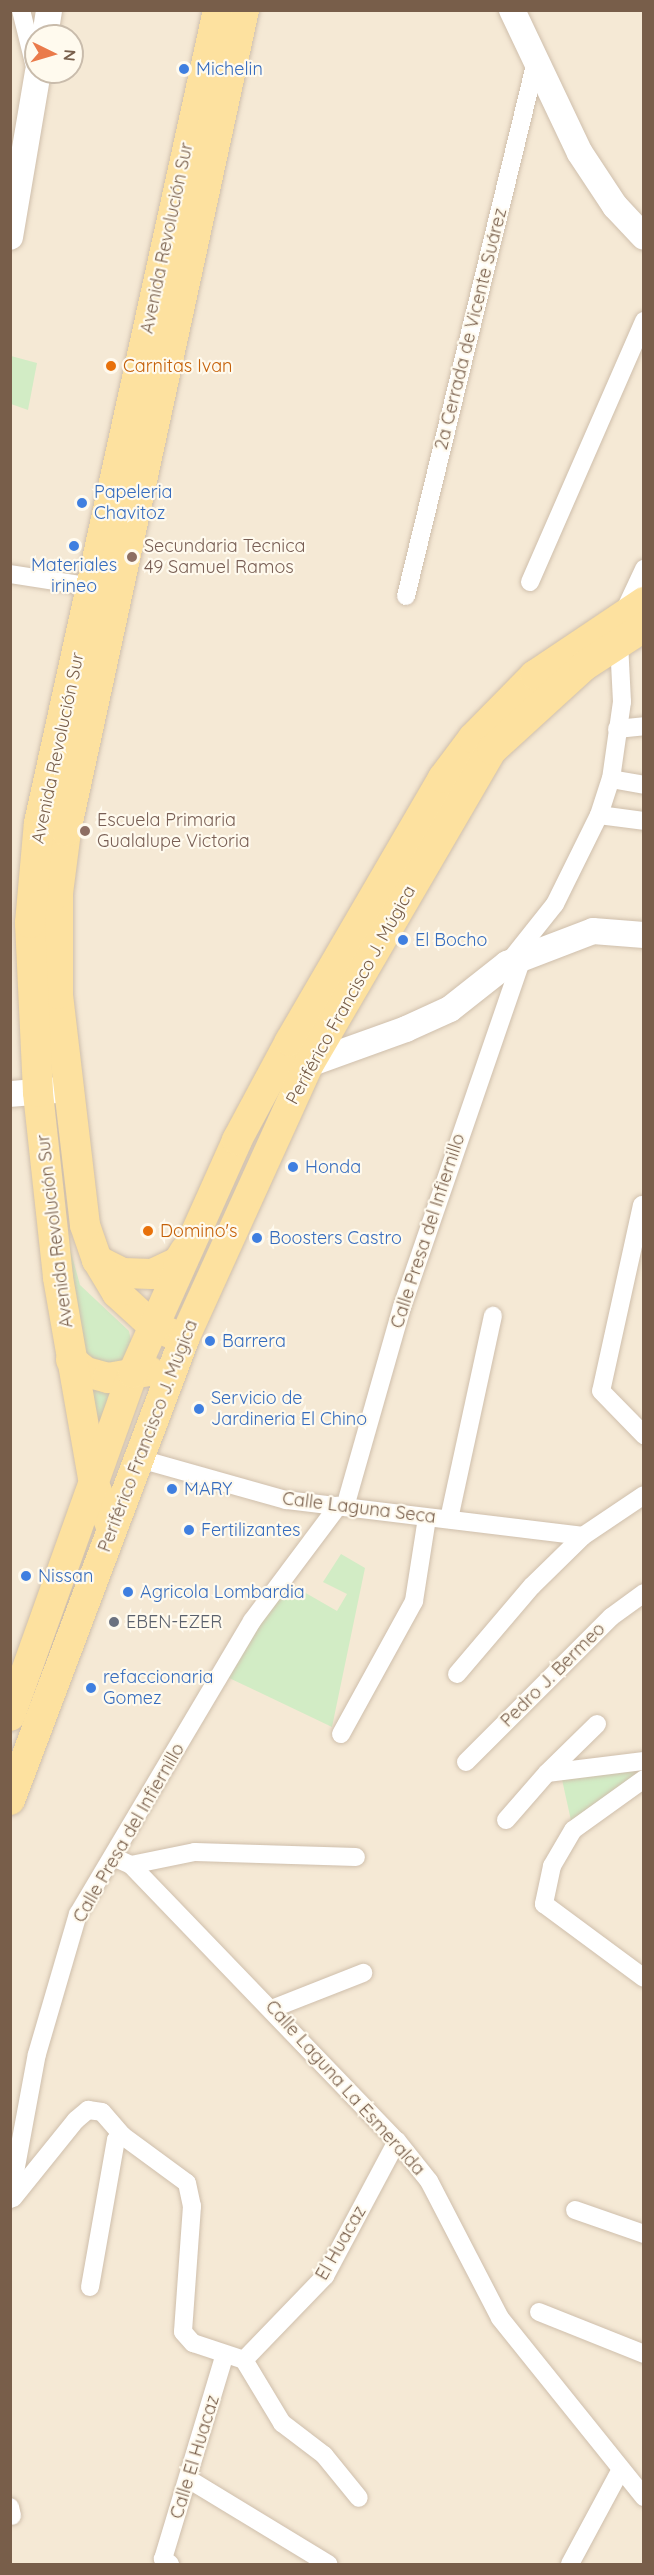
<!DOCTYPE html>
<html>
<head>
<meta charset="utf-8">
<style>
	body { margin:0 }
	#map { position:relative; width:654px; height:2575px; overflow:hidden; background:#fdf6e7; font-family:Quicksand,sans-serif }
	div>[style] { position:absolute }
	.residential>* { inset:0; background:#f5e9d5 }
	.green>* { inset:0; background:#d2ecc5 }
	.roads { filter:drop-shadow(0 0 2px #cfbfac) drop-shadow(0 0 2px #cfbfac) }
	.street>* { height:18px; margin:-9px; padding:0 9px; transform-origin:9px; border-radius:9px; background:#fff }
	.secondary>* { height:26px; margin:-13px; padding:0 13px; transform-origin:13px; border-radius:13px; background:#fff }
	.primary>* { height:30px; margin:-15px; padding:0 15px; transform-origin:15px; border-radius:15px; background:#fde19f }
	.dots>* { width:16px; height:16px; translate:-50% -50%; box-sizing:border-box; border:3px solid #fffaee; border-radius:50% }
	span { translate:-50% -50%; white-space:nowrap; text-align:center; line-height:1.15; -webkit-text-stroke:4.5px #fffaee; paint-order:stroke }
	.shop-label { font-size:18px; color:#366cbe }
	.left { translate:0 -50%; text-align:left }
	.street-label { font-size:18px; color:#785e4a }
	.food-label { font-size:18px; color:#c56008 }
	.education-label { font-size:18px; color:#785e54 }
	.worship-label { font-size:18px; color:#5b616d }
	.frame { position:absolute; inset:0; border:12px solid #785e4a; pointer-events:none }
	.north { position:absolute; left:24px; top:24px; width:60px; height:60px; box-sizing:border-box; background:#fffaee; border:2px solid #c9bcac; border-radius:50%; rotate:95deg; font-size:16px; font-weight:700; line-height:24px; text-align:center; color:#785e4a }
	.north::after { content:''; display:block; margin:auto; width:21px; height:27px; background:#ea7a4a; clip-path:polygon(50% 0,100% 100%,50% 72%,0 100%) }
</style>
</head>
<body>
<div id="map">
	<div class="residential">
		<i style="clip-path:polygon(evenodd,11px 11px,643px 11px,643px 2564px,11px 2564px,11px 11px,36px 36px,72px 36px,72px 72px,36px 72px,36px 36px)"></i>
	</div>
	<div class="green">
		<i style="clip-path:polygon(11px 356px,37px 363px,28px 410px,11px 404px)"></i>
		<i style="clip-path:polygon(61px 1216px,80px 1285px,129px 1331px,132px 1346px,100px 1424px,92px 1418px)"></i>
		<i style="clip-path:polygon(341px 1554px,365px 1568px,332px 1727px,227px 1677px,256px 1625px,290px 1584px,337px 1611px,347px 1594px,323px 1582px)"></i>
		<i style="clip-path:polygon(643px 1765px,643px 1776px,572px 1825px,561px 1775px)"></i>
	</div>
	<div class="roads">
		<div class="street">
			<i style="left:21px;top:10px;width:63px;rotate:76.2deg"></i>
			<i style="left:10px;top:574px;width:84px;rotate:8.9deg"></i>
			<i style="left:530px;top:582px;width:285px;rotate:-66.4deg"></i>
			<i style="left:406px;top:596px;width:551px;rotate:-76.34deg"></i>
			<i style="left:623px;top:614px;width:50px;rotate:-65deg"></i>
			<i style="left:617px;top:729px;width:27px;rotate:-6deg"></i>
			<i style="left:611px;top:779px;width:34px;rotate:10deg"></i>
			<i style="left:599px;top:815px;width:45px;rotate:7.6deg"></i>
			<i style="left:508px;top:963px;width:75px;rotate:-51.5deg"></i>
			<i style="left:555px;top:904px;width:99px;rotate:-63.7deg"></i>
			<i style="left:599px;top:815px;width:38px;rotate:-72deg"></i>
			<i style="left:611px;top:779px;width:78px;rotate:-81.9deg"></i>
			<i style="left:622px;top:702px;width:59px;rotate:-92.9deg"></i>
			<i style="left:642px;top:1205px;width:190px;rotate:102.4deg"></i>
			<i style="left:601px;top:1391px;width:62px;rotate:45.7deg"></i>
			<i style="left:140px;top:1459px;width:152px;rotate:15.7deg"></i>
			<i style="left:286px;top:1500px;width:299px;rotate:6.9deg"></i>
			<i style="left:345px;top:1507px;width:208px;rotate:-74.1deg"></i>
			<i style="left:402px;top:1307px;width:369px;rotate:-71deg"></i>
			<i style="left:449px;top:1519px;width:208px;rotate:-77.8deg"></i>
			<i style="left:457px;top:1674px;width:116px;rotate:-49.6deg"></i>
			<i style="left:532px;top:1586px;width:71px;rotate:-44.4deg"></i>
			<i style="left:583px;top:1536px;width:73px;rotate:-33.9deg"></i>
			<i style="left:341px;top:1734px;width:152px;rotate:-61.2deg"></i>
			<i style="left:414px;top:1601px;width:84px;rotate:-81.1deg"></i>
			<i style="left:466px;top:1762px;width:205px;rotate:-45deg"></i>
			<i style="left:611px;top:1617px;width:41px;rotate:-36deg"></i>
			<i style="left:547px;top:1773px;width:70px;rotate:-44.4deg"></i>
			<i style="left:644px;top:1779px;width:87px;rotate:144.3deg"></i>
			<i style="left:573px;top:1830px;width:42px;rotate:120.3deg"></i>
			<i style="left:552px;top:1866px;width:39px;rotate:102deg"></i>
			<i style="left:544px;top:1904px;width:124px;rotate:36.5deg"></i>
			<i style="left:506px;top:1820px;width:62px;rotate:-48.9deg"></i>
			<i style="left:547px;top:1773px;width:98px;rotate:-7.1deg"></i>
			<i style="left:113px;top:1857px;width:20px;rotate:24deg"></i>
			<i style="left:131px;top:1865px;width:383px;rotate:46.1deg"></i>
			<i style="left:397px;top:2141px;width:51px;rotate:51.3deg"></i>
			<i style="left:429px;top:2181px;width:154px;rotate:62.6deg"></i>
			<i style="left:500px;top:2318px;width:230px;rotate:51.2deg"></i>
			<i style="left:131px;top:1865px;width:65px;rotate:-11.5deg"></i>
			<i style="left:195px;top:1852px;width:161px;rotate:1.8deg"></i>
			<i style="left:274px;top:2008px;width:96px;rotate:-21.5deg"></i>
			<i style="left:13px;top:2198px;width:100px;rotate:-51.1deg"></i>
			<i style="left:76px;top:2120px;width:16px;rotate:-40deg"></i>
			<i style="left:88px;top:2110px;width:14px;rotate:8deg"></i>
			<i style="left:102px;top:2112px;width:32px;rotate:49deg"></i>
			<i style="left:123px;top:2136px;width:79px;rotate:36.3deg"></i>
			<i style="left:187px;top:2183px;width:24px;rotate:78deg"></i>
			<i style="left:192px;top:2206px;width:126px;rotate:94.1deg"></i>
			<i style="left:183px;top:2332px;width:15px;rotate:48deg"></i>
			<i style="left:193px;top:2343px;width:54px;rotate:18.4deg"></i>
			<i style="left:10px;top:2199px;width:147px;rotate:-79.5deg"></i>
			<i style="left:37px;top:2054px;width:146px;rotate:-73.7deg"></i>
			<i style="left:78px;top:1914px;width:341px;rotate:-59.3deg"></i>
			<i style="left:252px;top:1621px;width:144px;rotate:-53.2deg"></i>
			<i style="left:575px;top:2210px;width:73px;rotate:19.2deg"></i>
			<i style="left:90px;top:2287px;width:149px;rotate:-80deg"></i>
			<i style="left:116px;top:2140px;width:8px;rotate:-30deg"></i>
			<i style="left:539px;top:2312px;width:113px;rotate:21.8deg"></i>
			<i style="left:244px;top:2360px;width:117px;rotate:-46deg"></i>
			<i style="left:325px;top:2276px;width:153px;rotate:-61.9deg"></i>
			<i style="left:244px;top:2360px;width:74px;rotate:58.9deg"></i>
			<i style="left:282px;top:2423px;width:53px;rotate:37.3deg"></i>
			<i style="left:324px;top:2455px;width:55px;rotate:50.9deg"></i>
			<i style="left:190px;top:2480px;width:162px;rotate:31.3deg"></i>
			<i style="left:10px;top:2507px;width:9px;rotate:77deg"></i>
			<i style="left:170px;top:2564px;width:9px;rotate:-144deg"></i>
			<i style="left:163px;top:2559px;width:214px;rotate:-73.2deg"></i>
			<i style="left:570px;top:2564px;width:103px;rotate:-61.7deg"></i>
		</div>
		<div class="secondary">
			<i style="left:512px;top:10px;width:158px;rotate:64.6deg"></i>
			<i style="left:580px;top:153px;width:64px;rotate:56.6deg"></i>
			<i style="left:615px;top:206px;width:42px;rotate:46.9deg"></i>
			<i style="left:45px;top:36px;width:26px;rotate:-81deg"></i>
			<i style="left:10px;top:237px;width:167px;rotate:-80.4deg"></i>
			<i style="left:302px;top:1056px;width:11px;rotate:49deg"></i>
			<i style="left:309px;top:1064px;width:103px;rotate:-19.8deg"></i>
			<i style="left:406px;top:1029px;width:48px;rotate:-24.4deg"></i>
			<i style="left:450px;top:1009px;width:73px;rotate:-38.3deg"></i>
			<i style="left:507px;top:964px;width:92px;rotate:-21deg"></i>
			<i style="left:593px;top:931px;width:51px;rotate:4.5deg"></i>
			<i style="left:10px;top:1094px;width:48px;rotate:-4.8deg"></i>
		</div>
		<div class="primary">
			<i style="left:97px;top:1260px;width:29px;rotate:27deg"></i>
			<i style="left:123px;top:1273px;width:29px;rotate:2deg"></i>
			<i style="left:152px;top:1274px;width:29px;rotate:-25deg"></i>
			<i style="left:178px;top:1262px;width:13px;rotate:-58deg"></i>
			<i style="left:184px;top:1339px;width:34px;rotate:-157deg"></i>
			<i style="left:153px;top:1326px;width:49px;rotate:-137.5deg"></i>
			<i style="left:117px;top:1293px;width:39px;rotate:-121deg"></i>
			<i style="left:97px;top:1260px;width:37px;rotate:-109deg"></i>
			<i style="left:85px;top:1225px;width:233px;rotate:-96.7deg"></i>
			<i style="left:58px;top:994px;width:101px;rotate:-90deg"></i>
			<i style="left:58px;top:893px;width:63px;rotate:-82.6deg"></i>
			<i style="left:66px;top:831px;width:840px;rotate:-77.77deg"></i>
			<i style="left:71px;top:1360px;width:19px;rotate:39deg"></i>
			<i style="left:86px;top:1372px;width:23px;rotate:15deg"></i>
			<i style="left:108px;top:1378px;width:42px;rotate:-9.7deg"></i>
			<i style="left:112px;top:1529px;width:48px;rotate:-111.8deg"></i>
			<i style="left:94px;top:1484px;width:210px;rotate:-99.9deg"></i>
			<i style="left:58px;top:1277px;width:186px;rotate:-96.2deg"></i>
			<i style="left:38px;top:1092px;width:169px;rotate:-92.7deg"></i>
			<i style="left:30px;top:923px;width:100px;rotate:-84.9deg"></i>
			<i style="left:39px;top:823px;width:832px;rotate:-77.58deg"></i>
			<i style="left:10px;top:1716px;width:364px;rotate:-70.3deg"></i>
			<i style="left:133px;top:1373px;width:255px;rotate:-65.9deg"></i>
			<i style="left:237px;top:1140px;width:112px;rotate:-61.8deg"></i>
			<i style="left:290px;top:1041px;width:304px;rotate:-59.8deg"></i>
			<i style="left:443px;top:778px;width:50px;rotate:-53.1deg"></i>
			<i style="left:473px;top:738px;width:88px;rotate:-45.5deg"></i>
			<i style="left:535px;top:675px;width:131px;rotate:-33.8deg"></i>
			<i style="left:10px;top:1800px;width:493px;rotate:-69.3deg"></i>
			<i style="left:184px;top:1339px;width:302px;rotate:-65.6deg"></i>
			<i style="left:309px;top:1064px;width:363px;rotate:-59.8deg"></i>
			<i style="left:492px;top:750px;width:125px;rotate:-42.4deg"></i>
			<i style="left:584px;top:666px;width:72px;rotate:-33deg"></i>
		</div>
	</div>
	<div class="dots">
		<i style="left:184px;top:69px;background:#3f7fe0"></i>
		<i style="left:111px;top:366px;background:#e8710a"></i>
		<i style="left:82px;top:503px;background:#3f7fe0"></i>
		<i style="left:74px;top:546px;background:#3f7fe0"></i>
		<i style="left:132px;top:557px;background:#8d6e63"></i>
		<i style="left:85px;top:831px;background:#8d6e63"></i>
		<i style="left:403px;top:940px;background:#3f7fe0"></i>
		<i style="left:293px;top:1167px;background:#3f7fe0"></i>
		<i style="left:148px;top:1231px;background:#e8710a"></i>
		<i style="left:257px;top:1238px;background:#3f7fe0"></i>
		<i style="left:210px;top:1341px;background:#3f7fe0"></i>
		<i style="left:199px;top:1409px;background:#3f7fe0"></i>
		<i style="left:172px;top:1489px;background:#3f7fe0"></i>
		<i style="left:189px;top:1530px;background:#3f7fe0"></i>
		<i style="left:26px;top:1576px;background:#3f7fe0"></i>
		<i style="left:128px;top:1592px;background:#3f7fe0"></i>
		<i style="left:114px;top:1622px;background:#6b7280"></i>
		<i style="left:91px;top:1688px;background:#3f7fe0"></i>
	</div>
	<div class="shop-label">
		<span class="left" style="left:196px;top:69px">Michelin</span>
		<span class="left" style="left:94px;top:503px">Papeleria<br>Chavitoz</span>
		<span style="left:74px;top:576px">Materiales<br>irineo</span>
		<span class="left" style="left:415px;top:940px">El Bocho</span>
		<span class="left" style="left:305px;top:1167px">Honda</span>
		<span class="left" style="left:269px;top:1238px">Boosters Castro</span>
		<span class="left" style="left:222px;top:1341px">Barrera</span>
		<span class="left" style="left:211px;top:1409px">Servicio de<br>Jardineria El Chino</span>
		<span class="left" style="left:184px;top:1489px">MARY</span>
		<span class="left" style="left:201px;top:1530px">Fertilizantes</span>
		<span class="left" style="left:38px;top:1576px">Nissan</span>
		<span class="left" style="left:140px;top:1592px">Agricola Lombardia</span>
		<span class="left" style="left:103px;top:1688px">refaccionaria<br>Gomez</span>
	</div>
	<div class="street-label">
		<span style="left:167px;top:238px;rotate:-78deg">Avenida Revolución Sur</span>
		<span style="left:471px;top:329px;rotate:-76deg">2a Cerrada de Vicente Suárez</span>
		<span style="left:58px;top:748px;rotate:-78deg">Avenida Revolución Sur</span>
		<span style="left:351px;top:995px;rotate:-61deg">Periférico Francisco J. Múgica</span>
		<span style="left:55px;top:1231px;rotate:-97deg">Avenida Revolución Sur</span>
		<span style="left:428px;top:1231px;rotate:-72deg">Calle Presa del Infiernillo</span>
		<span style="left:148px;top:1436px;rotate:-69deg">Periférico Francisco J. Múgica</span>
		<span style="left:359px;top:1508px;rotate:7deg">Calle Laguna Seca</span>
		<span style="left:553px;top:1675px;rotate:-45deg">Pedro J. Bermeo</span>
		<span style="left:129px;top:1833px;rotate:-60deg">Calle Presa del Infiernillo</span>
		<span style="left:345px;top:2088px;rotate:48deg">Calle Laguna La Esmeralda</span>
		<span style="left:341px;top:2243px;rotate:-60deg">El Huacaz</span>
		<span style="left:195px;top:2457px;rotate:-73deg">Calle El Huacaz</span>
	</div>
	<div class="food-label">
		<span class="left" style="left:123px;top:366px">Carnitas Ivan</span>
		<span class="left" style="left:160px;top:1231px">Domino's</span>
	</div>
	<div class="education-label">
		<span class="left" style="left:144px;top:557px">Secundaria Tecnica<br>49 Samuel Ramos</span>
		<span class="left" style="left:97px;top:831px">Escuela Primaria<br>Gualalupe Victoria</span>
	</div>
	<div class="worship-label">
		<span class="left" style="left:126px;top:1622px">EBEN-EZER</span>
	</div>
	<div class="frame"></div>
	<div class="north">N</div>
</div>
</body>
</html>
